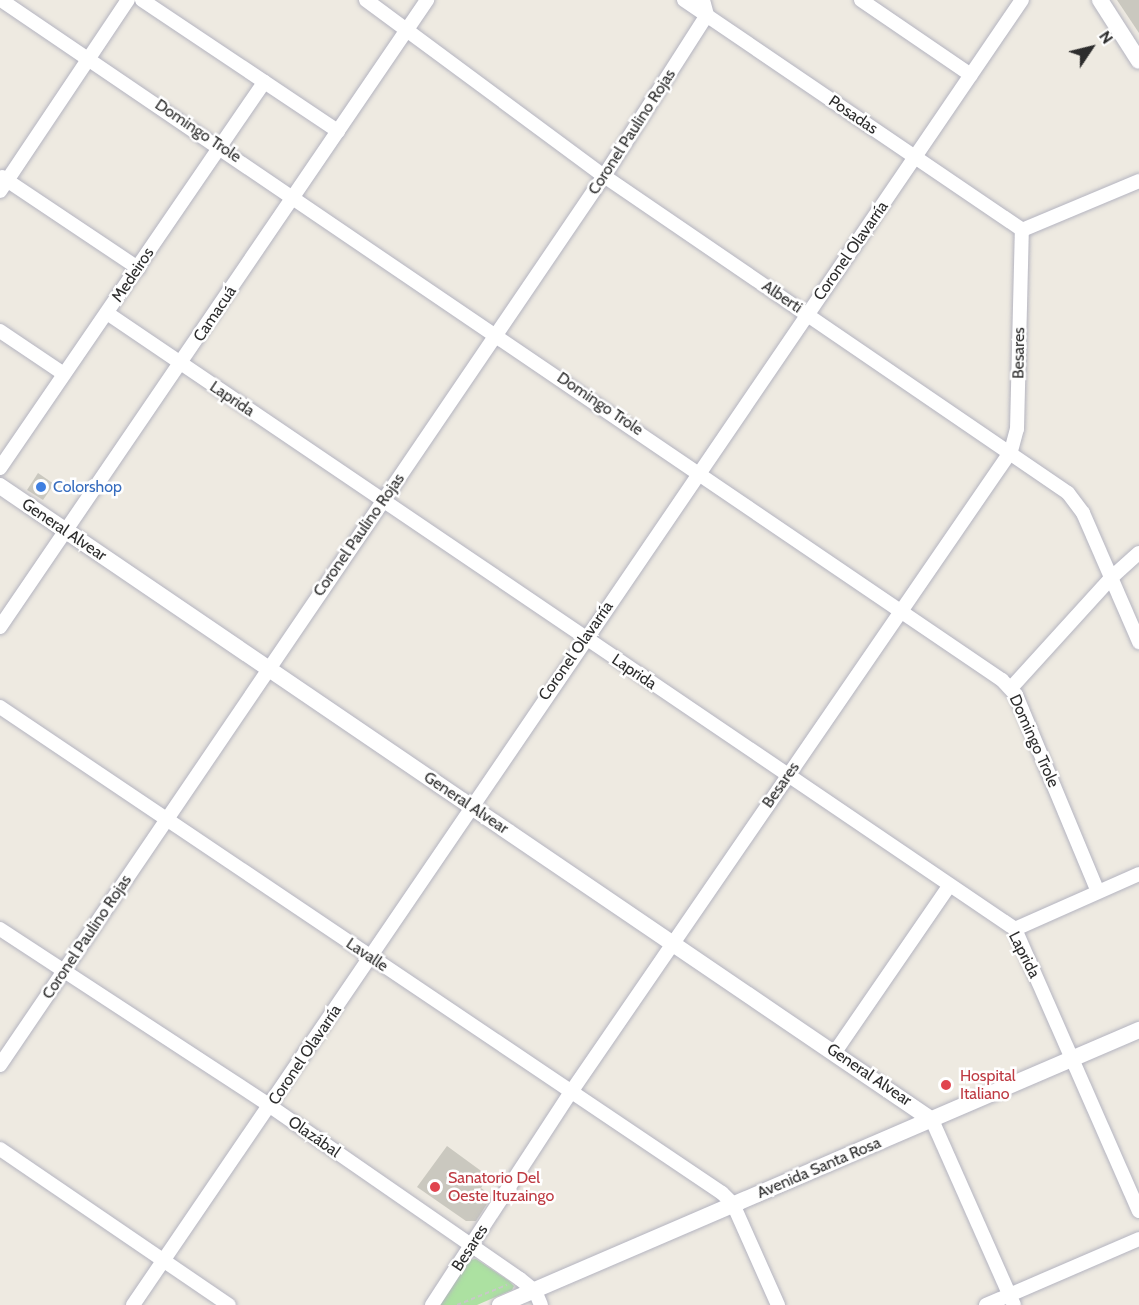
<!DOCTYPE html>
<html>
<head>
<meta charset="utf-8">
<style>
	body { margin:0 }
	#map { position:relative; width:1139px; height:1305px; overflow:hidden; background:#eeeae1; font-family:Cabin,sans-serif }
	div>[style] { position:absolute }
	.green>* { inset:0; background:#ace1a1 }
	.building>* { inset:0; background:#cac8bf }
	.path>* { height:2px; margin-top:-1px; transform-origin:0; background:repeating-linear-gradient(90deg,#c8c8c8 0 4.5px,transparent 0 7.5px) }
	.roads { filter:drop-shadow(0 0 2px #b4b4c0) drop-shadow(0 0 2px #b4b4c0) }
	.minor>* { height:14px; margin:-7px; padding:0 7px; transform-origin:7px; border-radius:7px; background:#fff }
	.tertiary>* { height:16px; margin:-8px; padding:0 8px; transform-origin:8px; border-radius:8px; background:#fff }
	.dots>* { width:16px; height:16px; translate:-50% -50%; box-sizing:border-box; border:3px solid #fff; border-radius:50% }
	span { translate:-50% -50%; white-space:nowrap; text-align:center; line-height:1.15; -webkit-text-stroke:5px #fff; paint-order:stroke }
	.street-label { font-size:16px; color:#2d2d2d }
	.shop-label { font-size:16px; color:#366cbe }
	.left { translate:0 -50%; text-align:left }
	.health-label { font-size:16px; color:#be3a42 }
	.north { position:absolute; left:1061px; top:18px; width:60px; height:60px; -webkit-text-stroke:4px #fff; paint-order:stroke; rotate:55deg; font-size:16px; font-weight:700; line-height:24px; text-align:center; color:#2d2d2d }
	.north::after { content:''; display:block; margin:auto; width:21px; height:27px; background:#2d2d2d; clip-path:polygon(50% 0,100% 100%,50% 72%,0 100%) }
</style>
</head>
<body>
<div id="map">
	<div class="green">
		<i style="clip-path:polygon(476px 1259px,509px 1281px,514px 1286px,512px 1290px,477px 1305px,439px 1305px,469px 1260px)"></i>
	</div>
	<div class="building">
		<i style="clip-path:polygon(1117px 0,1139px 0,1139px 33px)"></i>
		<i style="clip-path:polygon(38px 473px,54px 484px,43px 500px,27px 490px)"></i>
		<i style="clip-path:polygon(447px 1146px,488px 1176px,481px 1188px,492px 1196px,476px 1221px,466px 1221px,417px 1187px)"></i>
	</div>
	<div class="path">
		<i style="left:457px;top:1305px;width:54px;rotate:-21.8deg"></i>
	</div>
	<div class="roads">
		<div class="minor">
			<i style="left:1px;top:0;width:1210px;rotate:34.19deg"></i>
			<i style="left:1002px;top:680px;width:21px;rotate:47deg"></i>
			<i style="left:1016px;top:695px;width:213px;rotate:67.4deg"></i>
			<i style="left:142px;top:0;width:236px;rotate:33.8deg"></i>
			<i style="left:366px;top:0;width:296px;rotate:36.5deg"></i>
			<i style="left:604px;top:176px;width:562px;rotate:34.34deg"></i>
			<i style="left:1068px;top:493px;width:25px;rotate:53deg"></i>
			<i style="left:1083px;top:513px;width:141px;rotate:66.5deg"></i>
			<i style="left:684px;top:0;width:409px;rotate:34.2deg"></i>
			<i style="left:861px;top:0;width:133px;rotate:34.3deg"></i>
			<i style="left:2px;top:177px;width:164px;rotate:33.8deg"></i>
			<i style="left:0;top:191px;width:230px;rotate:-56.2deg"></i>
			<i style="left:1022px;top:230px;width:127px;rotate:-22.7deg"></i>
			<i style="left:107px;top:313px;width:1097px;rotate:34.15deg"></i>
			<i style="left:1015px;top:929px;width:308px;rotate:66.3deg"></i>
			<i style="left:0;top:331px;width:77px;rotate:33.9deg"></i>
			<i style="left:0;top:468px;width:468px;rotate:-55.6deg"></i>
			<i style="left:0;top:627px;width:759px;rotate:-55.74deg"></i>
			<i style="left:1011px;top:688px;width:150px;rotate:-47.7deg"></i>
			<i style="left:1112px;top:577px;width:36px;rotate:-42deg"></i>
			<i style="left:0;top:707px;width:870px;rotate:33.95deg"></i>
			<i style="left:722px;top:1193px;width:16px;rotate:45deg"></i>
			<i style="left:733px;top:1204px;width:111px;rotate:66deg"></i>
			<i style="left:0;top:929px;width:323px;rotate:33.2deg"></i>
			<i style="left:270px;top:1106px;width:304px;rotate:34.7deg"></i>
			<i style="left:520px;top:1279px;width:19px;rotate:39deg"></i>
			<i style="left:535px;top:1291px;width:15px;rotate:67deg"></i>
			<i style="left:1015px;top:929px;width:136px;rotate:-23.9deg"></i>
			<i style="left:835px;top:1052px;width:201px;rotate:-55.5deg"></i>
			<i style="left:0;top:1065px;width:1075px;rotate:-55.81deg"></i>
			<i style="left:604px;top:176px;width:191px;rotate:-57.4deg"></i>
			<i style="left:707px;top:15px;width:16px;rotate:-105deg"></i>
			<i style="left:932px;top:1120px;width:202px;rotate:66.1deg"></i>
			<i style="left:0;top:1149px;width:277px;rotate:34.3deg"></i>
			<i style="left:133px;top:1305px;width:1579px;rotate:-55.74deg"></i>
			<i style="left:432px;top:1305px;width:254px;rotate:-56.9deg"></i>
			<i style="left:571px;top:1092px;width:777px;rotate:-55.53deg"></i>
			<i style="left:1011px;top:451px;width:23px;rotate:-75deg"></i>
			<i style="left:1017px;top:429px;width:199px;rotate:-88.6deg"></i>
			<i style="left:986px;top:1305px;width:167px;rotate:-23.3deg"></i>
		</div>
		<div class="tertiary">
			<i style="left:1100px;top:0;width:72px;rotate:57.4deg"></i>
			<i style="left:0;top:486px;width:1127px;rotate:34.23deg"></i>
			<i style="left:500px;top:1305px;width:696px;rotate:-23.29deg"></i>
		</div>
	</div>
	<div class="dots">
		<i style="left:41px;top:487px;background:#3f7fe0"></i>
		<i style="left:946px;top:1085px;background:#e0444e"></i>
		<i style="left:435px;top:1187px;background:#e0444e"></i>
	</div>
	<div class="street-label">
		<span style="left:853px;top:115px;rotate:34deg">Posadas</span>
		<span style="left:198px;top:131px;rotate:34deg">Domingo Trole</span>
		<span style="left:632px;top:132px;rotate:-57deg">Coronel Paulino Rojas</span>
		<span style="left:851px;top:251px;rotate:-55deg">Coronel Olavarría</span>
		<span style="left:133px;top:275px;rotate:-56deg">Medeiros</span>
		<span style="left:782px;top:297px;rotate:34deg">Alberti</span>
		<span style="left:215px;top:314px;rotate:-56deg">Camacuá</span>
		<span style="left:1019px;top:353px;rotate:-89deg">Besares</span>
		<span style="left:232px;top:399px;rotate:34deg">Laprida</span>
		<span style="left:600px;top:404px;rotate:34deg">Domingo Trole</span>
		<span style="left:64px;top:530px;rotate:34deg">General Alvear</span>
		<span style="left:359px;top:535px;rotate:-55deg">Coronel Paulino Rojas</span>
		<span style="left:576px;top:651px;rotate:-55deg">Coronel Olavarría</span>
		<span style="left:634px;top:672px;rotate:34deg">Laprida</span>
		<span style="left:1034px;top:741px;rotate:66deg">Domingo Trole</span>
		<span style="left:781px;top:785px;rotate:-55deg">Besares</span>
		<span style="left:466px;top:803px;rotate:34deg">General Alvear</span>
		<span style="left:87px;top:937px;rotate:-56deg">Coronel Paulino Rojas</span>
		<span style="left:367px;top:955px;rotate:34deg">Lavalle</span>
		<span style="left:1024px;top:955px;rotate:63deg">Laprida</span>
		<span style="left:305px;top:1055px;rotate:-56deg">Coronel Olavarría</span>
		<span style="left:869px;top:1075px;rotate:34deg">General Alvear</span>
		<span style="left:314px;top:1137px;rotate:35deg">Olazábal</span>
		<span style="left:819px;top:1168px;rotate:-23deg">Avenida Santa Rosa</span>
		<span style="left:470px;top:1248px;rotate:-57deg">Besares</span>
	</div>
	<div class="shop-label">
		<span class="left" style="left:53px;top:487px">Colorshop</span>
	</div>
	<div class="health-label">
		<span class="left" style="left:960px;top:1085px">Hospital<br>Italiano</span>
		<span class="left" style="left:448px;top:1187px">Sanatorio Del<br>Oeste Ituzaingo</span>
	</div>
	<div class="north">N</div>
</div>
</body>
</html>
